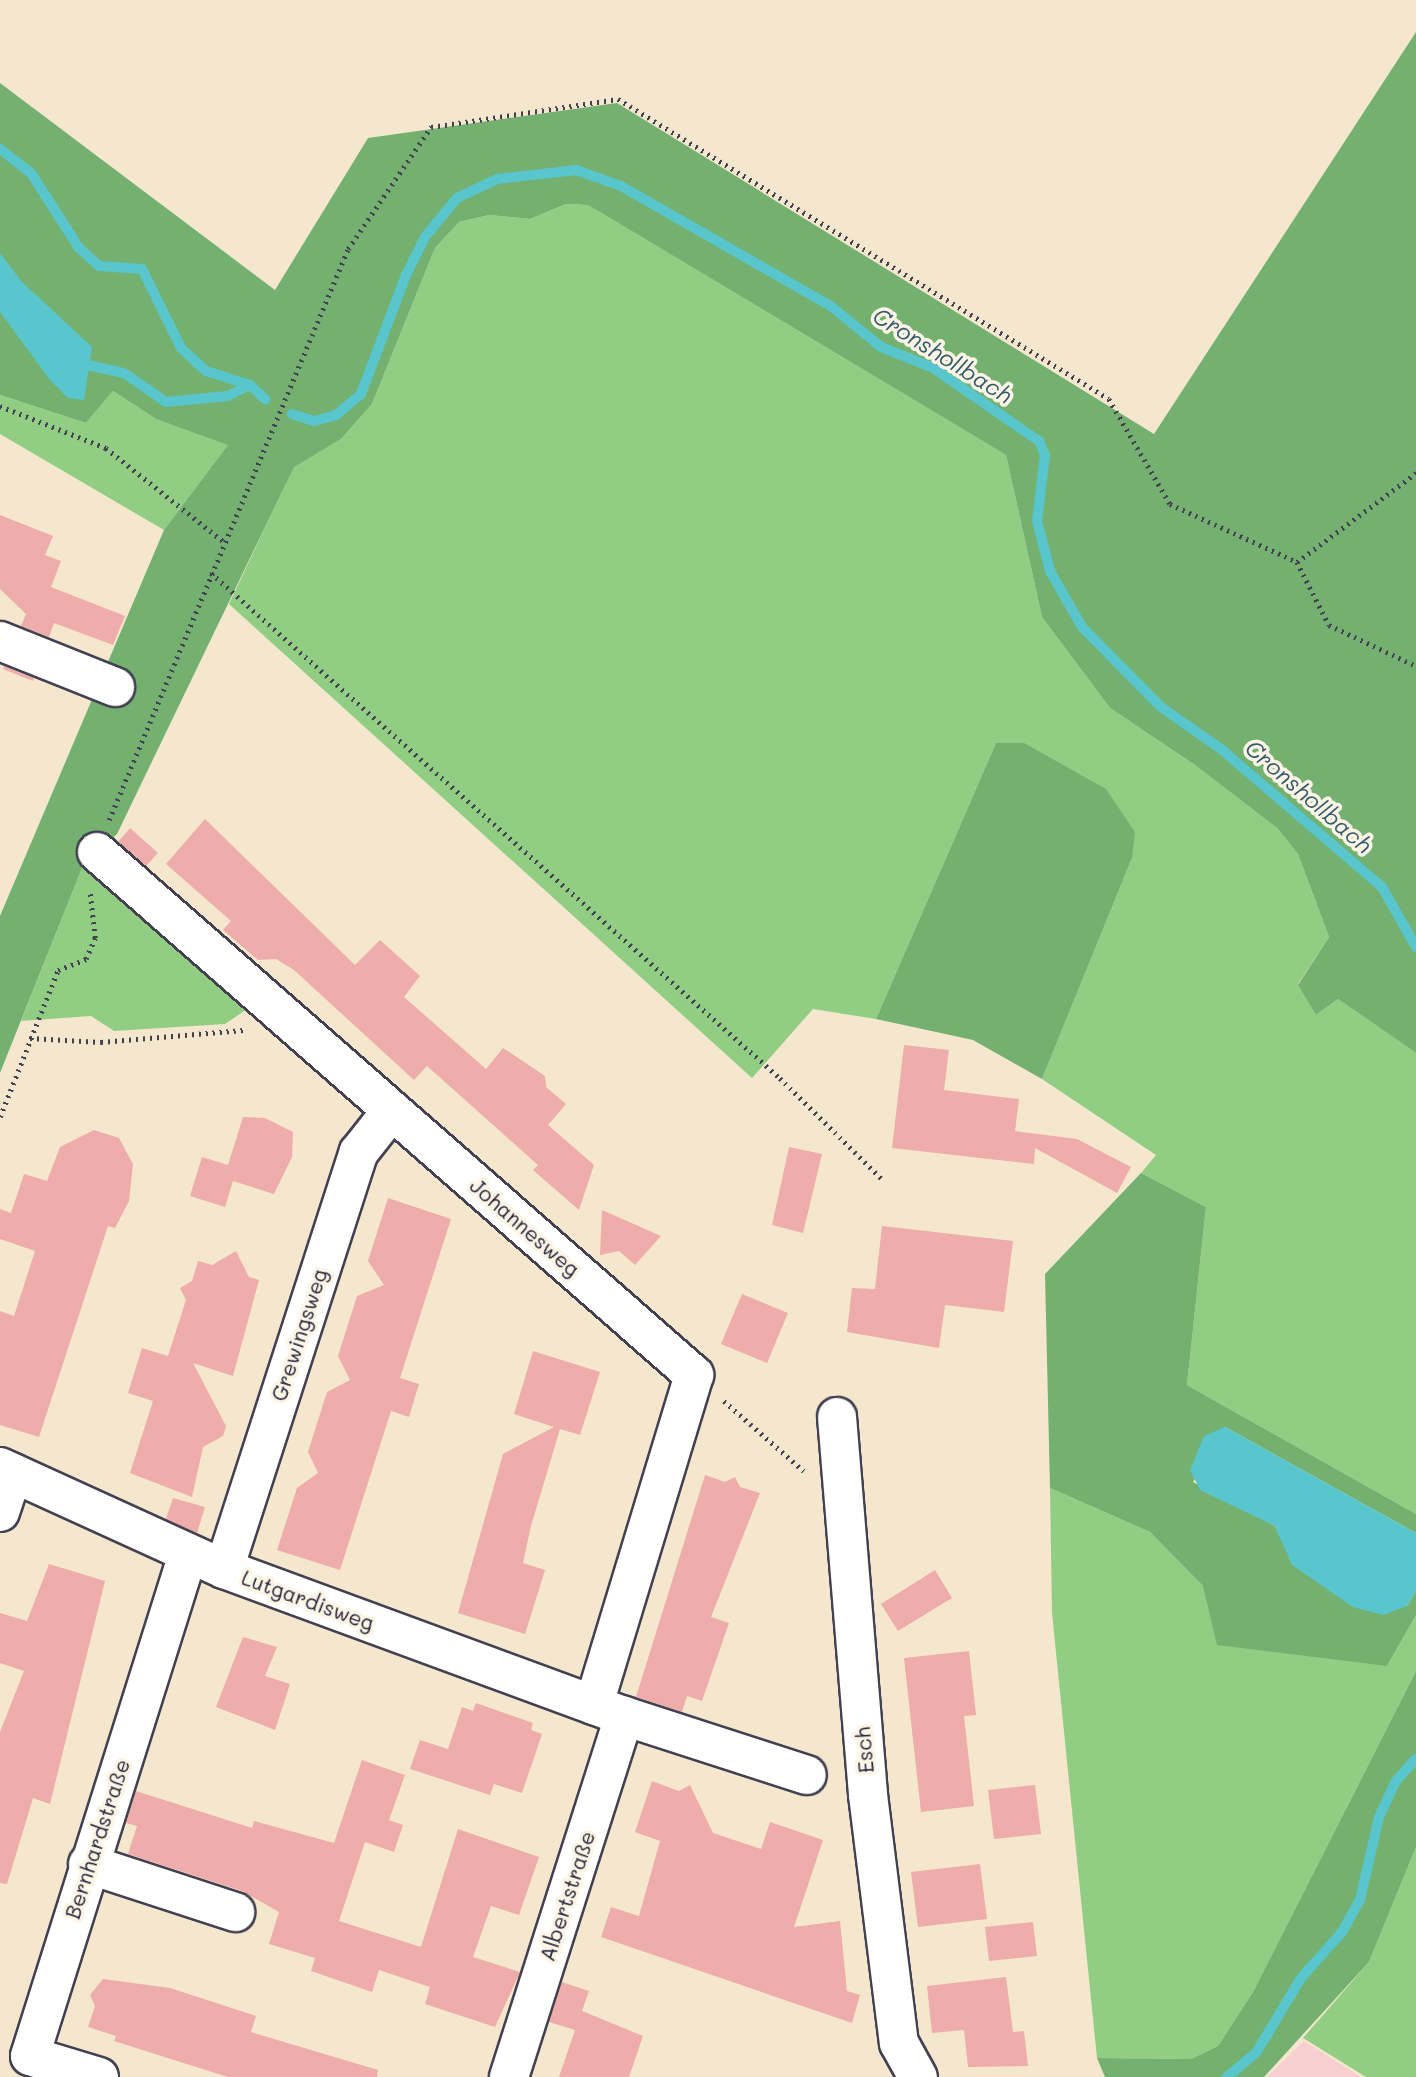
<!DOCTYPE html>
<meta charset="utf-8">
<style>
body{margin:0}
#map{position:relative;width:1416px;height:2077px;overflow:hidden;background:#f4e7cd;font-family:Mali,sans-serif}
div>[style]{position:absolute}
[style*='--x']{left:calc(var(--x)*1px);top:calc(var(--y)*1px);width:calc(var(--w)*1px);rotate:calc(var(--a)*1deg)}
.built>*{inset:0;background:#f7cfd1}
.green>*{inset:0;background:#91ce83}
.forest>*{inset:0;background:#74b171}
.water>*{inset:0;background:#58c6cc}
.stream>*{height:10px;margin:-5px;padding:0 5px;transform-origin:5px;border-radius:5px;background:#58c6cc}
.building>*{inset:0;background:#eeacaa}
.path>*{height:4.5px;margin-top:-2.25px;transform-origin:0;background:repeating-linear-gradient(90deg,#424051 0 2px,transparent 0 7px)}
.roads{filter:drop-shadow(2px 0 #424051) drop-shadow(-2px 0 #424051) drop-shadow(0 2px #424051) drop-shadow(0 -2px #424051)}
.minor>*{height:38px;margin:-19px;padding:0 19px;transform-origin:19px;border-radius:19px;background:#fff}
span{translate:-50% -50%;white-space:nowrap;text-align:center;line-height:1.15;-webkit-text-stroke:7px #fcf5e5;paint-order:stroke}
.street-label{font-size:21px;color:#22223b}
.water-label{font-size:23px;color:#355b6e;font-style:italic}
</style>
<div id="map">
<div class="built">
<div style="clip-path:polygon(1304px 2041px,1361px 2077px,1267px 2077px)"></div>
</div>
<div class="green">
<div style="clip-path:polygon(566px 204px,588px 205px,1006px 455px,1042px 617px,1110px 708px,1195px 765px,1277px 828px,1298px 854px,1329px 937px,1298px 984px,1316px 1015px,1338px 999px,1416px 1053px,1416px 1514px,1187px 1385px,1206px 1207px,1141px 1173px,1156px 1155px,1042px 1079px,1132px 858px,996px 743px,876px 1019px,813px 1009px,752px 1078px,229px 604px,294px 466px,341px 439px,372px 404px,435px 248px,459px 222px,489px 215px,530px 219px)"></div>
<div style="clip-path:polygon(113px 391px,156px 419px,229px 444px,164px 530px,0 434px,0 395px,86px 423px)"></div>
<div style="clip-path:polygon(84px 863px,250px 1007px,225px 1024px,114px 1031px,91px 1016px,21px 1021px)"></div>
<div style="clip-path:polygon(1050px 1488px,1150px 1532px,1203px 1586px,1387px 1666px,1416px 1615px,1416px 1671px,1253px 1992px,1218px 2046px,1191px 2059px,1097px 2058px,1052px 1613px)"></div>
<div style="clip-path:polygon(1416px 1847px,1416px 2077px,1366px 2077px,1303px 2038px,1369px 1962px)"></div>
</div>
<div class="forest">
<div style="clip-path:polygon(1416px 32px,1416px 1053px,1338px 999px,1316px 1015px,1298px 985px,1329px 937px,1298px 854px,1277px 828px,1195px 765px,1110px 708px,1042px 617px,1006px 455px,588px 205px,566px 204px,530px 219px,489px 215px,459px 222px,435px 248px,372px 404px,341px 439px,294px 467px,117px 834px,84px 863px,0 1073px,0 916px,164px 530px,228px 445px,156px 419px,113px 391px,86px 423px,0 395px,0 83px,275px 290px,368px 138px,617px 103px,1154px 434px)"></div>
<div style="clip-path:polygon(996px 743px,1024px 743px,1106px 789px,1135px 832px,1132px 858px,1042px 1079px,973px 1040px,876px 1019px)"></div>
<div style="clip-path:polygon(1141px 1173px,1206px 1207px,1187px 1385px,1416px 1514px,1416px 1533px,1225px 1427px,1193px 1482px,1275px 1526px,1293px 1565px,1407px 1606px,1416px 1591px,1416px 1615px,1387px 1666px,1217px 1645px,1203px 1586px,1150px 1532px,1050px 1488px,1045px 1274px)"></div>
<div style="clip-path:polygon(1416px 1671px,1416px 1847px,1369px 1962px,1264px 2077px,1105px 2077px,1097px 2058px,1191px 2059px,1218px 2046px,1253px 1992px)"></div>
</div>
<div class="water">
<div style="clip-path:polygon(0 253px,22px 282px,92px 347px,84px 400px,68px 398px,50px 380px,0 312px)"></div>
<div style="clip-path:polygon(1225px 1427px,1416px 1533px,1416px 1591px,1407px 1606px,1383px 1615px,1353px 1607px,1292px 1565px,1275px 1526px,1200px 1490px,1190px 1470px,1204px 1436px)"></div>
</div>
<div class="stream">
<div style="--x:0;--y:149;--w:39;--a:38"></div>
<div style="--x:31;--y:173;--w:89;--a:57.4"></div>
<div style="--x:79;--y:248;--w:27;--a:42"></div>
<div style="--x:99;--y:266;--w:43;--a:4"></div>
<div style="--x:142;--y:269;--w:88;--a:63.7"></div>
<div style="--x:181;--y:348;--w:34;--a:43"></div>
<div style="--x:206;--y:371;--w:46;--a:17.7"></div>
<div style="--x:250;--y:385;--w:21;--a:43"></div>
<div style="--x:83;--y:364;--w:42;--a:12.4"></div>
<div style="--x:124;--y:373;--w:51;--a:34.6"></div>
<div style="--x:166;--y:402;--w:62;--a:-5.5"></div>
<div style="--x:228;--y:396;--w:25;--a:-27"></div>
<div style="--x:292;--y:414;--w:23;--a:18"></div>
<div style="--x:314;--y:421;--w:23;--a:-15"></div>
<div style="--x:336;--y:415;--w:33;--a:-40"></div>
<div style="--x:361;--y:394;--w:127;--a:-69.3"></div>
<div style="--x:406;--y:275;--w:42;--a:-63.4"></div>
<div style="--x:425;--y:237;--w:50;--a:-50.6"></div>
<div style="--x:457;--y:198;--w:44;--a:-25.4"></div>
<div style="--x:497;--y:179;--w:80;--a:-6.5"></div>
<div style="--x:576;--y:170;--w:48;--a:19.6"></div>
<div style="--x:621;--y:186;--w:243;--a:29.8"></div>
<div style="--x:832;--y:307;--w:63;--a:39.2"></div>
<div style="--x:881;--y:347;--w:56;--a:22"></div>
<div style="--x:933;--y:368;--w:129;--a:34.6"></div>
<div style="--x:1039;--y:441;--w:15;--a:67"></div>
<div style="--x:1045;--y:455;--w:66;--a:96.9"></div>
<div style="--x:1037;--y:521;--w:52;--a:75.4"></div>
<div style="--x:1050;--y:571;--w:64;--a:60.3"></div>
<div style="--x:1082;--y:627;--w:112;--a:45.4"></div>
<div style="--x:1161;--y:707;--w:73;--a:35"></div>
<div style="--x:1221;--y:749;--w:212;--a:40.6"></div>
<div style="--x:1382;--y:887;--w:69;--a:60.5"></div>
<div style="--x:1227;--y:2077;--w:38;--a:-40"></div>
<div style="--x:1256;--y:2053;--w:87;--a:-59"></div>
<div style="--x:1301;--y:1978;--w:62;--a:-48.3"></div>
<div style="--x:1342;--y:1932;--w:37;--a:-61"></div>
<div style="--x:1360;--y:1900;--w:85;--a:-77.1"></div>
<div style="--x:1379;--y:1817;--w:38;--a:-65"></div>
<div style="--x:1395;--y:1782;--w:31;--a:-48"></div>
</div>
<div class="building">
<div style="clip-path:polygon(0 515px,53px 536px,45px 555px,61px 561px,51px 587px,125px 616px,113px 645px,54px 623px,49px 637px,21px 626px,26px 614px,0 589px)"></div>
<div style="clip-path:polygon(4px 666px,34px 678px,33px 681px,3px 669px)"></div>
<div style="clip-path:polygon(205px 819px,355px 965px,380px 940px,420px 976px,404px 997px,486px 1069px,503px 1048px,545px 1076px,546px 1087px,566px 1104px,548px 1125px,594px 1165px,579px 1210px,533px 1170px,538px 1165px,427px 1066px,414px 1080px,294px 970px,276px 959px,258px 960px,223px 930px,231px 921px,166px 864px)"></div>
<div style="clip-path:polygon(130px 828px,158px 853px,146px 866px,118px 842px)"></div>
<div style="clip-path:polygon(904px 1045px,949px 1050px,944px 1090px,1019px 1099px,1015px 1131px,1077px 1139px,1131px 1167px,1117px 1193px,1035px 1148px,1034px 1164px,892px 1148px)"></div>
<div style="clip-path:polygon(243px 1117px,265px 1118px,293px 1132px,292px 1157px,274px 1194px,233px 1181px,225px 1207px,190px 1196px,202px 1157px,228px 1165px)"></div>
<div style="clip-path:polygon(94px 1130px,119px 1138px,133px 1164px,129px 1201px,115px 1228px,108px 1226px,39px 1437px,0 1425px,0 1311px,14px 1316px,35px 1251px,0 1239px,0 1209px,11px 1213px,24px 1174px,47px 1181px,60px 1147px)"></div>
<div style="clip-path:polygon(789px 1147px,822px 1154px,803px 1233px,772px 1225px)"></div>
<div style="clip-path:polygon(388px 1198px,451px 1219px,400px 1378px,419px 1384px,409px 1417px,391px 1411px,340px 1570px,277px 1550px,297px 1488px,318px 1473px,308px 1452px,327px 1392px,350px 1380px,338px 1356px,357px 1296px,384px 1285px,368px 1261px)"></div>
<div style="clip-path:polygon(602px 1210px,661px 1236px,635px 1265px,619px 1251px,600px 1255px)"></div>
<div style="clip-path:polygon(882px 1226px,1013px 1241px,1004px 1312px,945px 1305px,939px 1348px,847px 1332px,852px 1288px,875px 1289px)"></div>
<div style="clip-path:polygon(236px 1251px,249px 1277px,259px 1280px,233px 1376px,193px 1363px,226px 1426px,223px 1436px,203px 1447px,192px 1497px,130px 1473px,153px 1401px,128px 1393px,142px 1348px,168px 1356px,186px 1300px,180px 1288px,192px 1281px,198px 1261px,212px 1265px)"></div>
<div style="clip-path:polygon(742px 1294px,788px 1313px,767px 1363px,721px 1344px)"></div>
<div style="clip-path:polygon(533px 1351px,600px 1372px,580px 1435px,560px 1429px,531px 1526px,523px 1563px,545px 1570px,525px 1634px,458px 1613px,503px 1454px,554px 1427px,514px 1414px)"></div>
<div style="clip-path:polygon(705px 1475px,725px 1482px,735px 1477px,740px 1487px,760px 1493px,711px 1617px,729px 1623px,702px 1701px,687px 1696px,682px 1712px,636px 1697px)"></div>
<div style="clip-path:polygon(173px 1498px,205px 1507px,197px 1533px,166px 1519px)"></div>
<div style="clip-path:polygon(49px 1564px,105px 1581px,50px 1804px,33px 1798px,7px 1884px,0 1883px,0 1732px,24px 1671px,0 1663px,0 1613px,27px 1621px)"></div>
<div style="clip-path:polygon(935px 1570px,952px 1598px,898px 1631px,881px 1604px)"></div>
<div style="clip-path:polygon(243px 1637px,277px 1647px,265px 1676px,290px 1684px,275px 1730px,216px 1707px)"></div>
<div style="clip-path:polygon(969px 1651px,976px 1715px,964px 1716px,974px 1806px,921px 1812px,904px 1658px)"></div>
<div style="clip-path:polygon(476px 1703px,533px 1723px,531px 1730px,542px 1734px,522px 1793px,494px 1784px,490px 1795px,410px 1769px,420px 1740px,448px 1749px,462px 1707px,473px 1711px)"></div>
<div style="clip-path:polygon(362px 1760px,405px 1775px,389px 1820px,403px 1825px,394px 1852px,365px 1842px,339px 1921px,421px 1947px,458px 1829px,539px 1857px,519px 1915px,491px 1906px,473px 1957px,520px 1972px,495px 2027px,425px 2004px,430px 1987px,379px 1970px,372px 1992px,311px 1971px,315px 1958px,269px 1944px,279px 1912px,242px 1891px,128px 1854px,137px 1826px,126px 1823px,136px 1791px,252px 1828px,254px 1821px,334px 1843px)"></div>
<div style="clip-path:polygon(652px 1781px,679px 1791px,690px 1785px,713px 1833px,761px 1849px,770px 1822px,823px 1840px,794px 1927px,840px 1921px,847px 1991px,860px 1995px,852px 2023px,601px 1937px,611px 1907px,639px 1916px,660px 1841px,635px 1832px)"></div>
<div style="clip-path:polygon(1035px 1785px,1041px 1834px,994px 1839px,988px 1790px)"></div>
<div style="clip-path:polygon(980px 1864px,987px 1919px,918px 1927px,911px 1872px)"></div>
<div style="clip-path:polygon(1033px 1922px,1037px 1956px,989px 1961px,985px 1927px)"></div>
<div style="clip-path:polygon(1006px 1977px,1013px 2032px,1024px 2031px,1028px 2066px,968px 2067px,964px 2030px,932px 2033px,927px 1986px)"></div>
<div style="clip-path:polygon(103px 1979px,170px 1988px,256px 2016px,251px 2032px,378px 2070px,377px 2077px,228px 2077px,114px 2041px,116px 2036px,88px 2027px,95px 2006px,90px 1995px)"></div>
<div style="clip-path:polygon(562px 1982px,589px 1991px,582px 2011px,643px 2036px,629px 2077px,559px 2077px,575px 2030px,549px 2022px)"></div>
</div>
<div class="path">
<div style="--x:0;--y:406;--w:114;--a:21.6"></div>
<div style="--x:106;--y:448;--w:151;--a:38.5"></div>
<div style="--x:1297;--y:562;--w:149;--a:-36.8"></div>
<div style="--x:211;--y:573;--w:761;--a:41.59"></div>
<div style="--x:780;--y:1078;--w:144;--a:44.7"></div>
<div style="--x:109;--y:820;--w:619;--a:-67.29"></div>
<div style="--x:348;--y:249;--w:148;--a:-55.8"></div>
<div style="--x:431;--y:127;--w:189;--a:-8.5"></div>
<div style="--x:618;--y:99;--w:575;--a:31.42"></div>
<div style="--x:1109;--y:399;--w:121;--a:59.8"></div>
<div style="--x:1170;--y:504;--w:140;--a:24.5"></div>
<div style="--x:1297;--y:562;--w:71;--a:63.1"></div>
<div style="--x:1329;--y:625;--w:96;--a:25.2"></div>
<div style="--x:30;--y:1038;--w:71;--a:3.2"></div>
<div style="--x:101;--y:1042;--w:143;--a:-4.8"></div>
<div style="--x:0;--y:1117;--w:158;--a:-68.5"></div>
<div style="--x:58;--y:970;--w:30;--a:-21"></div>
<div style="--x:86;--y:959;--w:23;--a:-67"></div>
<div style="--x:95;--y:938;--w:45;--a:-96.3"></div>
<div style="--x:724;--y:1401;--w:106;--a:41.2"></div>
</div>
<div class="roads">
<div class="minor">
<div style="--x:0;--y:641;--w:124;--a:21.8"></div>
<div style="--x:97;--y:852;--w:794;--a:41.22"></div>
<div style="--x:694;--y:1375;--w:345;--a:106.9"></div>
<div style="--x:837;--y:1417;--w:379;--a:85.3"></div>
<div style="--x:868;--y:1795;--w:250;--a:82.9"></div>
<div style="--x:899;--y:2043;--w:39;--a:61"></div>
<div style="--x:0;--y:1467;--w:246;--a:24.5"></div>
<div style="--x:224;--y:1569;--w:426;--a:20.2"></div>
<div style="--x:624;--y:1716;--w:192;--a:17.9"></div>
<div style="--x:0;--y:1512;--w:41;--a:-71.6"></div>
<div style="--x:224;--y:1569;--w:438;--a:-72.1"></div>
<div style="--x:359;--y:1152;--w:53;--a:-51.8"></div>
<div style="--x:88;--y:1864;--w:155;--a:18.1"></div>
<div style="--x:99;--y:2077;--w:72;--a:-163.1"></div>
<div style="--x:30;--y:2056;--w:526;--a:-72.53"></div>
<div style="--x:509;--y:2077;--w:379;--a:-72.3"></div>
</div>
</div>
<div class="street-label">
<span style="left:525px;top:1227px;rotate:41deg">Johannesweg</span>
<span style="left:299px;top:1335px;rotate:-72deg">Grewingsweg</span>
<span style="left:308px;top:1600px;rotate:20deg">Lutgardisweg</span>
<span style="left:864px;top:1750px;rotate:-95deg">Esch</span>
<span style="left:97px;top:1839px;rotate:-72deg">Bernhardstraße</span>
<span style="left:567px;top:1896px;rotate:-72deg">Albertstraße</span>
</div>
<div class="water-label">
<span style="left:943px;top:355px;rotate:32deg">Cronshollbach</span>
<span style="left:1309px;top:796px;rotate:41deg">Cronshollbach</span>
</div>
</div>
